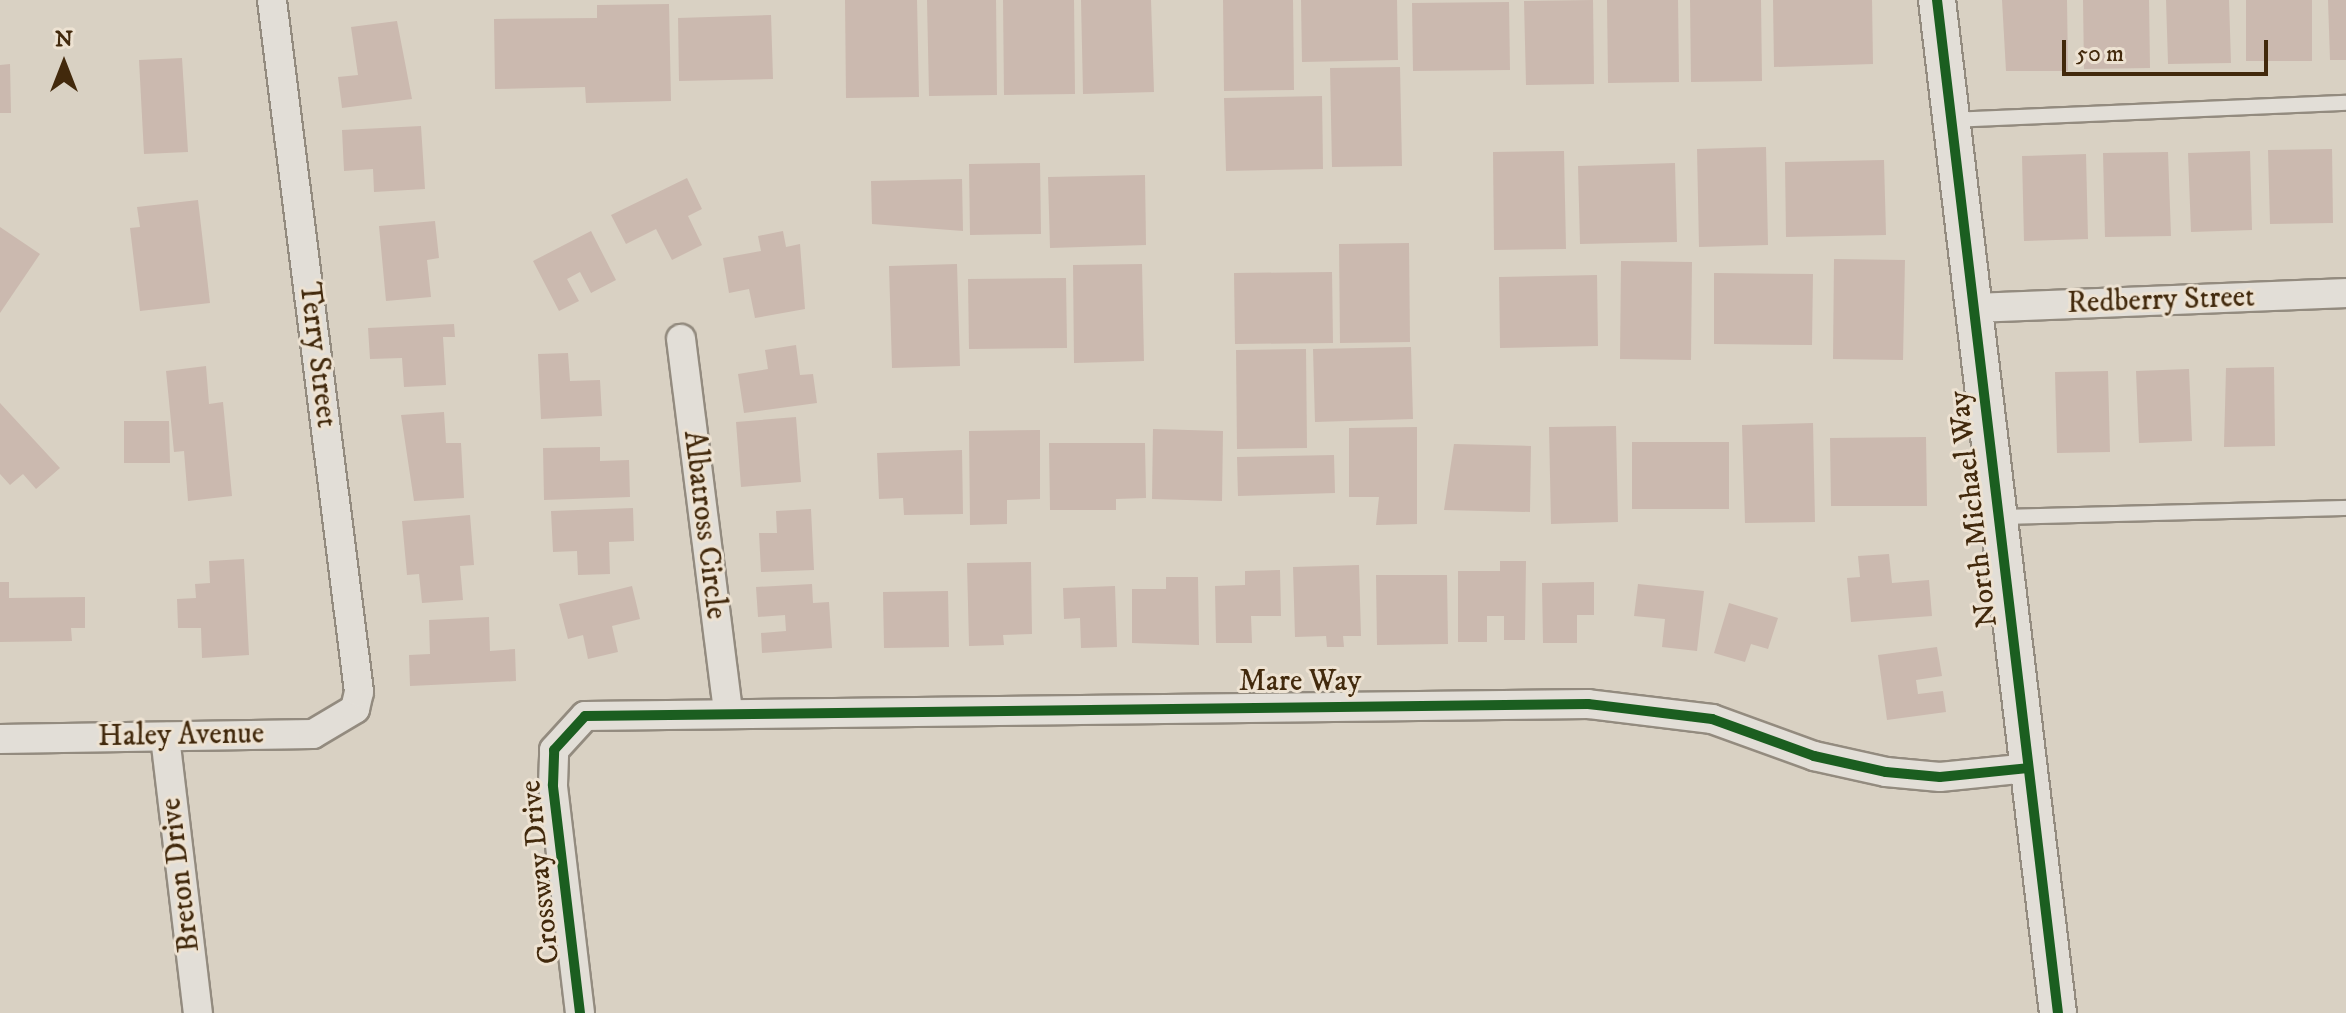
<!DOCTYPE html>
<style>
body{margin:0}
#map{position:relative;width:2346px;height:1013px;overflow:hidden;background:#d9d1c3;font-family:"IM FELL DW Pica",serif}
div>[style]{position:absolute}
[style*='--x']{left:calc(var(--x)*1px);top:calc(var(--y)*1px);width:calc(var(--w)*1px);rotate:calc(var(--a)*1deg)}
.building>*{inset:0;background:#cbb9af}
.roads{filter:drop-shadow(2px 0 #938b7f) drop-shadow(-2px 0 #938b7f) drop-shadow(0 2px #938b7f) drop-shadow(0 -2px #938b7f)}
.service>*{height:14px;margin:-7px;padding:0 7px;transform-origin:7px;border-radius:7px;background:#e2ded7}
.minor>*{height:28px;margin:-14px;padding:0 14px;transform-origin:14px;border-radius:14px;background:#e2ded7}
.tertiary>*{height:36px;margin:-18px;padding:0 18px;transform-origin:18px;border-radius:18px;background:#e2ded7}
.cycleway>*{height:10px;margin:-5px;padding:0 5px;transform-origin:5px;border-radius:5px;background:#1b5e20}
span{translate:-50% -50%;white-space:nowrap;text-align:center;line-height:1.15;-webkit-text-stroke:6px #ede2d2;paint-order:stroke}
.street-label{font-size:30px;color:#42290c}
.north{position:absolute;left:24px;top:24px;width:80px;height:80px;-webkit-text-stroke:6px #ede2d2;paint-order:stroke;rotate:0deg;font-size:22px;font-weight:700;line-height:32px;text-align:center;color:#42290c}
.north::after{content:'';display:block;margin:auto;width:28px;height:36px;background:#42290c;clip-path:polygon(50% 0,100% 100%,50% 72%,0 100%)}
.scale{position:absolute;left:2062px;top:40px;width:206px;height:36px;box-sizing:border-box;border:4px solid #42290c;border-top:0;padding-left:10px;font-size:24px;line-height:28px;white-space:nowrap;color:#42290c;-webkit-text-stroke:6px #ede2d2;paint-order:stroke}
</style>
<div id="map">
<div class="building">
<div style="clip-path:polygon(845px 0,917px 0,919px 97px,846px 98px)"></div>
<div style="clip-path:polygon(927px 0,996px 0,997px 95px,929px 96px)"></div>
<div style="clip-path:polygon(1003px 0,1074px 0,1075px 94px,1004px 95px)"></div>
<div style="clip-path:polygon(1081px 0,1151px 0,1154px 92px,1083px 94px)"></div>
<div style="clip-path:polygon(1223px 0,1293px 0,1294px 90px,1224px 91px)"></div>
<div style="clip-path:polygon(1301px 0,1397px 0,1398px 60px,1302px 62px)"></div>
<div style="clip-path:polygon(1593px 0,1594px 84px,1526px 85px,1524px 1px)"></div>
<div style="clip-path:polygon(1607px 0,1678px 0,1679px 82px,1608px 83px)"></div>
<div style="clip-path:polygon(1690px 0,1761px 0,1762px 81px,1691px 82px)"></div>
<div style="clip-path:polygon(1773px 0,1872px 0,1873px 64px,1774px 67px)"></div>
<div style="clip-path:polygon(2002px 0,2067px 0,2068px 71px,2006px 71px)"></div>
<div style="clip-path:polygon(2083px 0,2149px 0,2150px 68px,2084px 69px)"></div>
<div style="clip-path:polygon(2166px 0,2229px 0,2231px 63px,2168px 64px)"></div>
<div style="clip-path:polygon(2246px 0,2312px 0,2312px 61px,2246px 61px)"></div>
<div style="clip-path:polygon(2328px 0,2346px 0,2346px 60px,2330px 60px)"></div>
<div style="clip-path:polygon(1509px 2px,1510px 70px,1413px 71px,1412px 3px)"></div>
<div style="clip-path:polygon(669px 4px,671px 101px,586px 103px,585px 87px,495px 89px,494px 19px,597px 18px,597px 5px)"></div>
<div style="clip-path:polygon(771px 15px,773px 79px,679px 81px,678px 18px)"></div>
<div style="clip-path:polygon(397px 21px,412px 99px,342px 108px,338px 77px,358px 75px,351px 27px)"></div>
<div style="clip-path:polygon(182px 58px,188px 152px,144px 154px,139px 60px)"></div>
<div style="clip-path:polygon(10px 64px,11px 113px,0 113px,0 65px)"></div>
<div style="clip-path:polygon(1400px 67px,1402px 166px,1332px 167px,1330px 68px)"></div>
<div style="clip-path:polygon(1322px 96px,1323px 169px,1226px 171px,1224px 98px)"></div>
<div style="clip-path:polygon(421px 126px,425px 189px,374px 192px,373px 169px,344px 171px,342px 130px)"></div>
<div style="clip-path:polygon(1766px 147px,1768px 245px,1699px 247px,1697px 149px)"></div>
<div style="clip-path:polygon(2332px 149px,2333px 223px,2270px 224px,2268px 150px)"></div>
<div style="clip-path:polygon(1564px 151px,1566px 249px,1494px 250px,1493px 152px)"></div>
<div style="clip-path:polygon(2250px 151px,2252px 230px,2191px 232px,2188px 153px)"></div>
<div style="clip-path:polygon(2168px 152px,2171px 236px,2105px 237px,2103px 153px)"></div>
<div style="clip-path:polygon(2086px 154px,2088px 239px,2024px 241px,2022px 156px)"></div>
<div style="clip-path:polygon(1884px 160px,1886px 235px,1786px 237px,1785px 162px)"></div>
<div style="clip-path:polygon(1040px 163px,1041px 234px,970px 235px,969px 164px)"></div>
<div style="clip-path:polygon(1675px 163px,1677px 242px,1580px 244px,1578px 166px)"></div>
<div style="clip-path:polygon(1145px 175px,1146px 245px,1050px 248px,1048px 177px)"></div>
<div style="clip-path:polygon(687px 178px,702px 209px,688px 216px,702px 245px,672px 260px,656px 229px,626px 244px,611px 215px)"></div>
<div style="clip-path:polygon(962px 179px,963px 231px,872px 224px,871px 181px)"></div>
<div style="clip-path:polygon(198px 200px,210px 303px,140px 311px,130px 228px,140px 227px,137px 207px)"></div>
<div style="clip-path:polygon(435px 221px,439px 258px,427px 260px,431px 297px,386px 301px,379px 226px)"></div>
<div style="clip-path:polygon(0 227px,40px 254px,0 313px)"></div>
<div style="clip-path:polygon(591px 231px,616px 280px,591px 293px,580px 272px,567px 279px,579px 301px,559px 311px,533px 261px)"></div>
<div style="clip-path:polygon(783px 231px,786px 247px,800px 244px,805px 309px,755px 318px,749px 289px,729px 293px,723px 258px,761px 251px,758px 236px)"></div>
<div style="clip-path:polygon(1409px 243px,1410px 342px,1340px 343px,1339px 244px)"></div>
<div style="clip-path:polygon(1834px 259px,1905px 260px,1903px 360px,1833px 359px)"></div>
<div style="clip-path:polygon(1621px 261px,1692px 262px,1691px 360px,1620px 359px)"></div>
<div style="clip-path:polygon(957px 264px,960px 366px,892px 368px,889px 266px)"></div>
<div style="clip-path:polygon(1142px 264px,1144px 361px,1074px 363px,1073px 265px)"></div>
<div style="clip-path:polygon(1332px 272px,1333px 343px,1235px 344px,1234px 273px)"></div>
<div style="clip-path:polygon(1714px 273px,1813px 274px,1812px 345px,1714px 344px)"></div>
<div style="clip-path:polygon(1597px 275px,1598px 346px,1500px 348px,1499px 277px)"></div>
<div style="clip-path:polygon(1066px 278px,1067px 348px,969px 349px,968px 279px)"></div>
<div style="clip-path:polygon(454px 324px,455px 337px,443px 337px,446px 385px,404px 387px,402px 358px,370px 359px,368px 328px)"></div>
<div style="clip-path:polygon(796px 345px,800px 375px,813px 374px,817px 403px,744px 413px,738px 374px,768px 369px,765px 350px)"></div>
<div style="clip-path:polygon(1411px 347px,1413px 419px,1315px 422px,1313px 349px)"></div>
<div style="clip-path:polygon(1306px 349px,1307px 448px,1237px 449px,1236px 350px)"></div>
<div style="clip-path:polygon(568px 353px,570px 381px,600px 380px,602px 416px,541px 419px,538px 354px)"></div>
<div style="clip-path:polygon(206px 366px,209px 404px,223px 402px,232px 496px,188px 501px,184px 451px,174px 452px,166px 371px)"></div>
<div style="clip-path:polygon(2274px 367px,2275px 446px,2224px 447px,2226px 368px)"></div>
<div style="clip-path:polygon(2189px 369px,2192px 441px,2139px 443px,2136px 371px)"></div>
<div style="clip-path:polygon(2108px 371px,2110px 452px,2057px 453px,2055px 372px)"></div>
<div style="clip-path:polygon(0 403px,60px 468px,36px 489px,23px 474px,10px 485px,0 474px)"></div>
<div style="clip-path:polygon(444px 412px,446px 443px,461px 443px,464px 498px,414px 501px,401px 415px)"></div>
<div style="clip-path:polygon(796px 417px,801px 482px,741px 487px,736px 422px)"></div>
<div style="clip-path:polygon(124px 421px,169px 421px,170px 463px,124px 463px)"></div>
<div style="clip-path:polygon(1813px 423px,1815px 522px,1745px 523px,1742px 425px)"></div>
<div style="clip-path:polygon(1616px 426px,1618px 522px,1551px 524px,1549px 427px)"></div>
<div style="clip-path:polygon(1417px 427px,1417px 524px,1376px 525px,1379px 497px,1349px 497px,1349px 428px)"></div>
<div style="clip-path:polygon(1153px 429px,1223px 431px,1222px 501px,1152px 499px)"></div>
<div style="clip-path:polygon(1040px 430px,1040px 499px,1007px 500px,1007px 524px,970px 525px,969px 431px)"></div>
<div style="clip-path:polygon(1926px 437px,1927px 506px,1831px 506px,1830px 438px)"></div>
<div style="clip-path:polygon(1632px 442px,1729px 442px,1729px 509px,1632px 509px)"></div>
<div style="clip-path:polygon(1049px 443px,1145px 443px,1146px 498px,1116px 499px,1116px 510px,1050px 510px)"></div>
<div style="clip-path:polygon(1454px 444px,1531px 446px,1530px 512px,1444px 510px)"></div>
<div style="clip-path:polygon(600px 447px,600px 461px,629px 460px,630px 497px,544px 500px,543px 448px)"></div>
<div style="clip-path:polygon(962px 450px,963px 514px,904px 515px,903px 498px,879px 499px,877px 453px)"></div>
<div style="clip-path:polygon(1334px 455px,1335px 493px,1238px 496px,1237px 457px)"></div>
<div style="clip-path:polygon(633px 508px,634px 541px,609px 542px,610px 574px,578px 575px,577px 551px,553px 552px,551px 511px)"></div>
<div style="clip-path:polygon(811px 509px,814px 570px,761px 572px,759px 533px,777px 533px,776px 511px)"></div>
<div style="clip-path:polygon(470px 515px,474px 565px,460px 566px,463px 600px,422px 603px,419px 574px,407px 575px,402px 521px)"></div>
<div style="clip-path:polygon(1889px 554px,1892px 583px,1929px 580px,1932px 616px,1851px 622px,1847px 578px,1860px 577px,1858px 556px)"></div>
<div style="clip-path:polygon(244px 559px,249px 655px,202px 658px,201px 628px,178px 628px,177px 599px,196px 598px,195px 584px,210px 583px,209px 561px)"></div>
<div style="clip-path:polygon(1500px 561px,1526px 561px,1525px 640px,1504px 640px,1504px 616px,1487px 616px,1487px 642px,1458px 642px,1458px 571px,1500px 571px)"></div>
<div style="clip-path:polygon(1031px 562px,1032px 634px,1003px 635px,1004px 645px,969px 646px,967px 563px)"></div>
<div style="clip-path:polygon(1359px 565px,1361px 636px,1343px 636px,1344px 647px,1327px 647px,1326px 636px,1295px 637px,1293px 567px)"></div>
<div style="clip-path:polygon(1280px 570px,1281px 616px,1251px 616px,1252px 643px,1216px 643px,1215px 586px,1245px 585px,1245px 571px)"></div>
<div style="clip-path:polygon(1376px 575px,1447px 575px,1448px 644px,1377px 645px)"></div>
<div style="clip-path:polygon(1166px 577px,1198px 577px,1199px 645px,1132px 643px,1132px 589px,1166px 589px)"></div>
<div style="clip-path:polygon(0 582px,9px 582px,9px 598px,85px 597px,85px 628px,71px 628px,72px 641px,0 642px)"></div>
<div style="clip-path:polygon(1594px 582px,1594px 615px,1577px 615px,1577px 643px,1543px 643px,1542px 583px)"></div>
<div style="clip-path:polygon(812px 584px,813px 603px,829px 602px,832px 648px,762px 653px,761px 633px,786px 631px,785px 615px,758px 617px,756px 587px)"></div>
<div style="clip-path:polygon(1638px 584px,1704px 591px,1697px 651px,1662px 647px,1665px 619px,1634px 616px)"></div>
<div style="clip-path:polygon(632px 586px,640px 619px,612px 626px,618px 652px,588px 659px,583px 635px,568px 639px,559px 604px)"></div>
<div style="clip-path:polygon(1115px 586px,1117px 647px,1081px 648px,1080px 618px,1064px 619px,1063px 588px)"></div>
<div style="clip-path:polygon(948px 591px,949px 647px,884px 648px,883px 592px)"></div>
<div style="clip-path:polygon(1729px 603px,1778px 618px,1768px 649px,1751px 644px,1745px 662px,1714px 653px)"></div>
<div style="clip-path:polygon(489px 617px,490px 651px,515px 649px,516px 681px,410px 686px,409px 655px,430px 654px,429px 620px)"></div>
<div style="clip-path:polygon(1937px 647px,1942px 676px,1916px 680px,1918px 694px,1943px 691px,1946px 712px,1887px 720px,1878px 655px)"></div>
</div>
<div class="roads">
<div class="service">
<div style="--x:1952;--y:120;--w:394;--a:-2.5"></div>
<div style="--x:2000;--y:517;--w:346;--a:-1.5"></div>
</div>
<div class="minor">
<div style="--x:1976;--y:308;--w:370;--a:-2.3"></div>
<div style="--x:681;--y:339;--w:374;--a:82.8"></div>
<div style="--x:165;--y:737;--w:278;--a:83.2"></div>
<div style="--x:0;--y:739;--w:313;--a:-0.9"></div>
<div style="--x:313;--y:734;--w:49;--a:-30.8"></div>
<div style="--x:355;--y:709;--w:17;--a:-77"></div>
<div style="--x:359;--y:692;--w:697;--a:-97.17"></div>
<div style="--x:580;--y:1013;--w:230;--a:-96.8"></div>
<div style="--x:553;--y:785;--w:35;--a:-88"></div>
<div style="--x:554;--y:750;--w:46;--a:-47.6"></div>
<div style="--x:585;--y:716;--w:1003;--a:-0.69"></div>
<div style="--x:1588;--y:704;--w:125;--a:6.9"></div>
<div style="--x:1712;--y:719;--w:109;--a:19.9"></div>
<div style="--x:1814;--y:756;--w:74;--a:12.5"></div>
<div style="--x:1886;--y:772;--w:54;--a:5.3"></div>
<div style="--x:1940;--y:777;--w:88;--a:-5.8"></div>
</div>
<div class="tertiary">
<div style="--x:1937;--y:0;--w:1020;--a:83.19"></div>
</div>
</div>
<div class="cycleway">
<div style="--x:1937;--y:0;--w:1020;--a:83.19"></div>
<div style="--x:580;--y:1013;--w:230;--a:-96.8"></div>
<div style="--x:553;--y:785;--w:35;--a:-88"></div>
<div style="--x:554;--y:750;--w:46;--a:-47.6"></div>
<div style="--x:585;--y:716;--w:1003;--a:-0.69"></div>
<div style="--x:1588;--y:704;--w:125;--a:6.9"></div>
<div style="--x:1712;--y:719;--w:109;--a:19.9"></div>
<div style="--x:1814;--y:756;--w:74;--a:12.5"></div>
<div style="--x:1886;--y:772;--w:54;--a:5.3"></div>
<div style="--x:1940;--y:777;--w:88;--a:-5.8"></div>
</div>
<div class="street-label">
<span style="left:2161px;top:301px;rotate:-2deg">Redberry Street</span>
<span style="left:317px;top:355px;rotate:83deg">Terry Street</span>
<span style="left:1974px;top:509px;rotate:-97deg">North Michael Way</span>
<span style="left:704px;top:525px;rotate:83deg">Albatross Circle</span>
<span style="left:1300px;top:682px">Mare Way</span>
<span style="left:181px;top:736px;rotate:-1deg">Haley Avenue</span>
<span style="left:541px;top:872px;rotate:-96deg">Crossway Drive</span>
<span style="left:181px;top:875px;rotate:-97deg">Breton Drive</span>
</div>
<div class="north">N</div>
<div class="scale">50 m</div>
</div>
